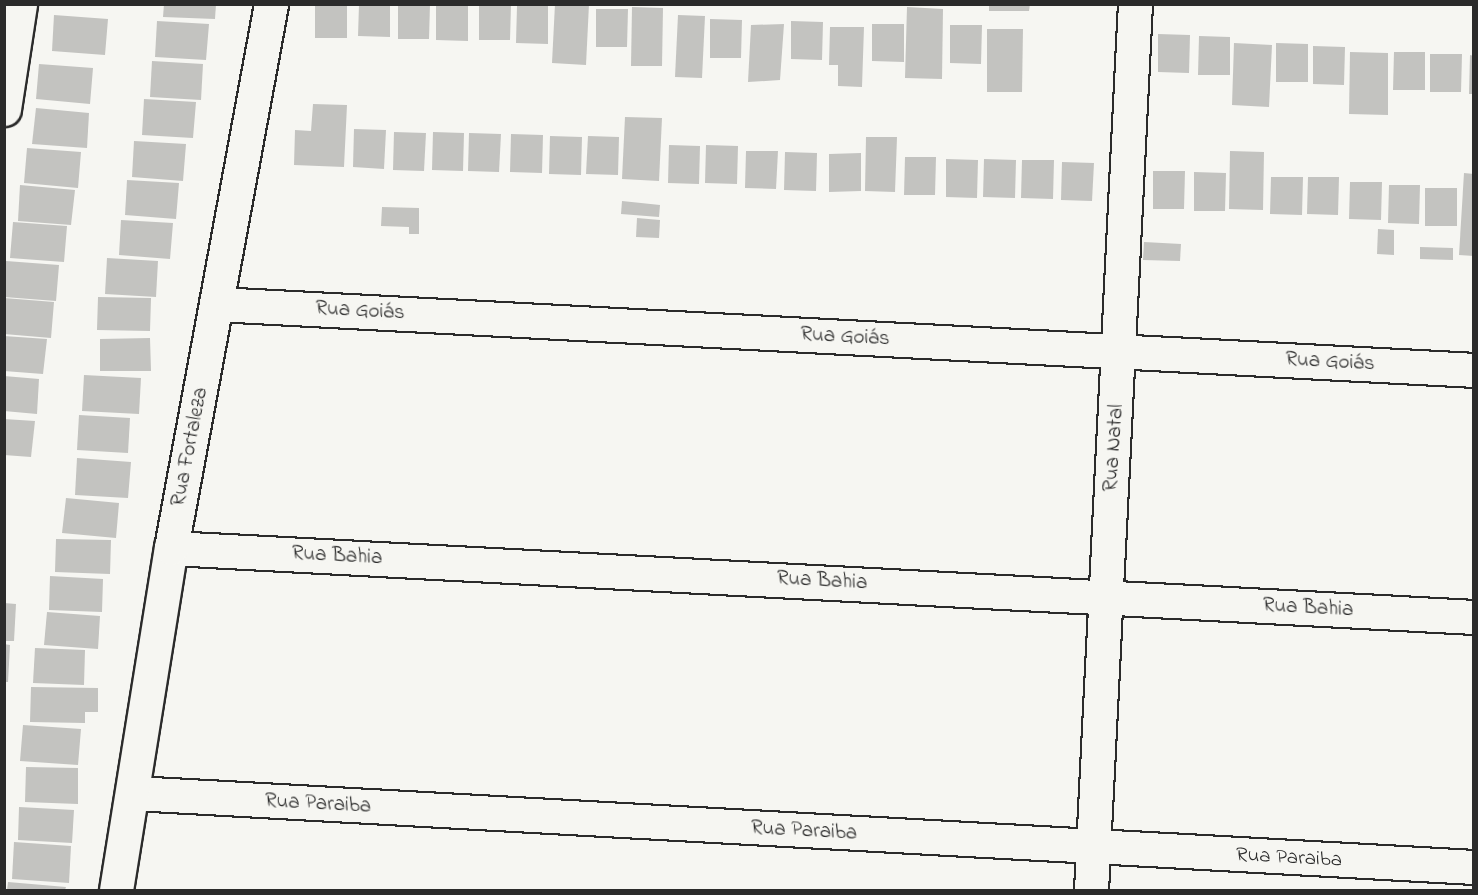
<!DOCTYPE html>
<meta charset="utf-8">
<style>
body{margin:0}
#map{position:relative;width:1478px;height:895px;overflow:hidden;background:#f6f6f2;font-family:"Indie Flower",sans-serif}
div>[style]{position:absolute}
[style*='--x']{left:calc(var(--x)*1px);top:calc(var(--y)*1px);width:calc(var(--w)*1px);rotate:calc(var(--a)*1deg)}
.building>*{inset:0;background:#c3c3c0}
.roads{filter:drop-shadow(2px 0 #2b2b2b) drop-shadow(-2px 0 #2b2b2b) drop-shadow(0 2px #2b2b2b) drop-shadow(0 -2px #2b2b2b)}
.minor>*{height:33px;margin:-16.5px;padding:0 16.5px;transform-origin:16.5px;border-radius:16.5px;background:#f6f6f2}
span{translate:-50% -50%;white-space:nowrap;text-align:center;line-height:1.15;-webkit-text-stroke:4.5px #f6f6f2;paint-order:stroke}
.street-label{font-size:21px;color:#2b2b2b}
.frame{position:absolute;inset:0;border:6px solid #2b2b2b;pointer-events:none}
</style>
<div id="map">
<div class="building">
<div style="clip-path:polygon(164px 4px,216px 4px,215px 19px,163px 17px)"></div>
<div style="clip-path:polygon(315px 4px,347px 4px,347px 38px,315px 38px)"></div>
<div style="clip-path:polygon(359px 4px,390px 4px,390px 37px,358px 36px)"></div>
<div style="clip-path:polygon(398px 4px,430px 4px,429px 39px,398px 39px)"></div>
<div style="clip-path:polygon(436px 4px,468px 4px,468px 41px,436px 40px)"></div>
<div style="clip-path:polygon(479px 4px,511px 4px,510px 40px,479px 40px)"></div>
<div style="clip-path:polygon(555px 4px,589px 4px,586px 65px,552px 63px)"></div>
<div style="clip-path:polygon(989px 4px,1030px 4px,1029px 11px,989px 11px)"></div>
<div style="clip-path:polygon(517px 6px,548px 6px,548px 44px,516px 43px)"></div>
<div style="clip-path:polygon(632px 7px,663px 8px,662px 66px,631px 66px)"></div>
<div style="clip-path:polygon(907px 7px,943px 9px,942px 79px,905px 78px)"></div>
<div style="clip-path:polygon(596px 9px,628px 9px,627px 47px,596px 47px)"></div>
<div style="clip-path:polygon(54px 15px,108px 19px,105px 55px,52px 51px)"></div>
<div style="clip-path:polygon(678px 15px,705px 16px,702px 78px,675px 77px)"></div>
<div style="clip-path:polygon(710px 19px,742px 20px,741px 58px,710px 58px)"></div>
<div style="clip-path:polygon(157px 21px,209px 24px,206px 60px,155px 57px)"></div>
<div style="clip-path:polygon(791px 21px,823px 22px,822px 60px,791px 59px)"></div>
<div style="clip-path:polygon(784px 24px,780px 80px,748px 82px,751px 25px)"></div>
<div style="clip-path:polygon(872px 24px,904px 24px,904px 62px,872px 61px)"></div>
<div style="clip-path:polygon(950px 25px,982px 25px,981px 64px,950px 63px)"></div>
<div style="clip-path:polygon(830px 27px,864px 27px,862px 87px,838px 86px,838px 65px,829px 65px)"></div>
<div style="clip-path:polygon(987px 29px,1023px 29px,1022px 92px,987px 92px)"></div>
<div style="clip-path:polygon(1158px 34px,1190px 35px,1189px 73px,1158px 72px)"></div>
<div style="clip-path:polygon(1199px 36px,1230px 37px,1230px 75px,1198px 75px)"></div>
<div style="clip-path:polygon(1234px 43px,1272px 45px,1269px 107px,1232px 105px)"></div>
<div style="clip-path:polygon(1276px 43px,1308px 44px,1308px 82px,1276px 82px)"></div>
<div style="clip-path:polygon(1313px 46px,1345px 47px,1344px 85px,1313px 84px)"></div>
<div style="clip-path:polygon(1350px 52px,1388px 53px,1388px 115px,1349px 114px)"></div>
<div style="clip-path:polygon(1394px 52px,1425px 52px,1425px 90px,1393px 90px)"></div>
<div style="clip-path:polygon(1430px 54px,1462px 54px,1461px 92px,1430px 92px)"></div>
<div style="clip-path:polygon(1470px 55px,1474px 56px,1474px 94px,1469px 94px)"></div>
<div style="clip-path:polygon(152px 61px,203px 64px,201px 100px,150px 97px)"></div>
<div style="clip-path:polygon(39px 64px,93px 68px,90px 104px,36px 99px)"></div>
<div style="clip-path:polygon(144px 99px,196px 102px,193px 138px,142px 135px)"></div>
<div style="clip-path:polygon(313px 104px,347px 105px,344px 167px,294px 165px,295px 130px,311px 131px)"></div>
<div style="clip-path:polygon(36px 108px,89px 113px,87px 148px,32px 144px)"></div>
<div style="clip-path:polygon(625px 117px,662px 118px,659px 181px,622px 179px)"></div>
<div style="clip-path:polygon(354px 129px,386px 130px,384px 169px,353px 167px)"></div>
<div style="clip-path:polygon(394px 132px,426px 133px,424px 171px,393px 170px)"></div>
<div style="clip-path:polygon(433px 132px,464px 133px,463px 171px,432px 170px)"></div>
<div style="clip-path:polygon(469px 133px,501px 134px,499px 172px,468px 171px)"></div>
<div style="clip-path:polygon(511px 134px,543px 135px,542px 173px,510px 172px)"></div>
<div style="clip-path:polygon(550px 136px,582px 137px,581px 175px,549px 174px)"></div>
<div style="clip-path:polygon(588px 136px,619px 137px,618px 175px,586px 174px)"></div>
<div style="clip-path:polygon(866px 137px,897px 137px,895px 192px,865px 191px)"></div>
<div style="clip-path:polygon(134px 141px,186px 144px,183px 181px,132px 177px)"></div>
<div style="clip-path:polygon(669px 145px,700px 146px,699px 184px,668px 183px)"></div>
<div style="clip-path:polygon(706px 145px,738px 146px,737px 184px,705px 183px)"></div>
<div style="clip-path:polygon(27px 148px,81px 152px,78px 188px,24px 183px)"></div>
<div style="clip-path:polygon(746px 151px,778px 151px,776px 189px,745px 188px)"></div>
<div style="clip-path:polygon(1230px 151px,1264px 152px,1263px 210px,1229px 209px)"></div>
<div style="clip-path:polygon(785px 152px,817px 153px,816px 191px,784px 190px)"></div>
<div style="clip-path:polygon(861px 153px,861px 191px,829px 192px,829px 154px)"></div>
<div style="clip-path:polygon(905px 157px,936px 157px,935px 195px,904px 195px)"></div>
<div style="clip-path:polygon(946px 159px,978px 160px,977px 198px,946px 197px)"></div>
<div style="clip-path:polygon(984px 159px,1016px 160px,1015px 198px,983px 197px)"></div>
<div style="clip-path:polygon(1022px 160px,1054px 160px,1053px 199px,1021px 198px)"></div>
<div style="clip-path:polygon(1062px 162px,1094px 163px,1092px 201px,1061px 200px)"></div>
<div style="clip-path:polygon(1153px 171px,1185px 171px,1184px 209px,1153px 209px)"></div>
<div style="clip-path:polygon(1194px 172px,1226px 173px,1225px 211px,1194px 211px)"></div>
<div style="clip-path:polygon(1464px 173px,1474px 174px,1474px 256px,1459px 255px)"></div>
<div style="clip-path:polygon(1271px 177px,1303px 177px,1302px 215px,1270px 214px)"></div>
<div style="clip-path:polygon(1308px 177px,1339px 177px,1338px 215px,1307px 214px)"></div>
<div style="clip-path:polygon(127px 180px,179px 183px,176px 219px,125px 215px)"></div>
<div style="clip-path:polygon(1350px 182px,1382px 182px,1381px 220px,1349px 219px)"></div>
<div style="clip-path:polygon(20px 185px,75px 190px,71px 225px,18px 221px)"></div>
<div style="clip-path:polygon(1389px 185px,1420px 185px,1419px 224px,1388px 223px)"></div>
<div style="clip-path:polygon(1425px 188px,1457px 188px,1457px 226px,1425px 226px)"></div>
<div style="clip-path:polygon(622px 201px,660px 205px,659px 217px,621px 214px)"></div>
<div style="clip-path:polygon(382px 207px,419px 208px,419px 234px,409px 234px,409px 227px,381px 226px)"></div>
<div style="clip-path:polygon(637px 218px,660px 220px,659px 238px,636px 237px)"></div>
<div style="clip-path:polygon(121px 220px,173px 223px,170px 259px,119px 255px)"></div>
<div style="clip-path:polygon(13px 222px,67px 226px,64px 262px,10px 258px)"></div>
<div style="clip-path:polygon(1378px 229px,1394px 230px,1394px 255px,1377px 254px)"></div>
<div style="clip-path:polygon(1144px 242px,1181px 244px,1180px 261px,1143px 260px)"></div>
<div style="clip-path:polygon(1420px 247px,1453px 248px,1453px 260px,1420px 259px)"></div>
<div style="clip-path:polygon(107px 258px,158px 261px,156px 297px,105px 294px)"></div>
<div style="clip-path:polygon(6px 261px,59px 265px,56px 301px,4px 297px)"></div>
<div style="clip-path:polygon(98px 297px,151px 298px,150px 331px,97px 330px)"></div>
<div style="clip-path:polygon(4px 298px,54px 302px,51px 338px,4px 334px)"></div>
<div style="clip-path:polygon(4px 336px,47px 339px,43px 374px,4px 371px)"></div>
<div style="clip-path:polygon(150px 338px,151px 371px,100px 371px,100px 339px)"></div>
<div style="clip-path:polygon(84px 375px,141px 378px,139px 414px,82px 411px)"></div>
<div style="clip-path:polygon(4px 376px,39px 379px,37px 414px,4px 411px)"></div>
<div style="clip-path:polygon(79px 415px,130px 418px,128px 453px,77px 450px)"></div>
<div style="clip-path:polygon(4px 419px,35px 421px,31px 457px,4px 455px)"></div>
<div style="clip-path:polygon(77px 458px,131px 462px,128px 498px,75px 495px)"></div>
<div style="clip-path:polygon(66px 498px,119px 503px,116px 538px,62px 533px)"></div>
<div style="clip-path:polygon(56px 539px,111px 540px,110px 574px,55px 572px)"></div>
<div style="clip-path:polygon(50px 576px,103px 579px,102px 612px,49px 610px)"></div>
<div style="clip-path:polygon(4px 603px,16px 604px,14px 641px,4px 641px)"></div>
<div style="clip-path:polygon(47px 612px,100px 616px,98px 649px,44px 645px)"></div>
<div style="clip-path:polygon(4px 644px,10px 645px,8px 682px,4px 682px)"></div>
<div style="clip-path:polygon(35px 648px,85px 650px,84px 685px,33px 683px)"></div>
<div style="clip-path:polygon(31px 687px,98px 688px,98px 712px,85px 712px,85px 723px,30px 722px)"></div>
<div style="clip-path:polygon(23px 725px,81px 729px,78px 765px,20px 761px)"></div>
<div style="clip-path:polygon(26px 767px,78px 768px,78px 804px,25px 802px)"></div>
<div style="clip-path:polygon(19px 807px,74px 810px,72px 843px,18px 840px)"></div>
<div style="clip-path:polygon(14px 842px,71px 846px,69px 883px,12px 879px)"></div>
<div style="clip-path:polygon(8px 882px,66px 887px,65px 890px,7px 890px)"></div>
</div>
<div class="roads">
<div class="minor">
<div style="--x:4;--y:109;--w:106;--a:-81.3"></div>
<div style="--x:216;--y:304;--w:1260;--a:3"></div>
<div style="--x:171;--y:548;--w:1305;--a:3.03"></div>
<div style="--x:134;--y:793;--w:1342;--a:3.16"></div>
<div style="--x:116;--y:890;--w:346;--a:-80.9"></div>
<div style="--x:171;--y:548;--w:553;--a:-79.58"></div>
<div style="--x:1091;--y:890;--w:887;--a:-87.16"></div>
</div>
</div>
<div class="street-label">
<span style="left:360px;top:311px;rotate:3deg">Rua Goiás</span>
<span style="left:845px;top:337px;rotate:3deg">Rua Goiás</span>
<span style="left:1330px;top:362px;rotate:3deg">Rua Goiás</span>
<span style="left:190px;top:447px;rotate:-79deg">Rua Fortaleza</span>
<span style="left:1114px;top:448px;rotate:-86deg">Rua Natal</span>
<span style="left:337px;top:556px;rotate:3deg">Rua Bahia</span>
<span style="left:822px;top:581px;rotate:3deg">Rua Bahia</span>
<span style="left:1308px;top:608px;rotate:3deg">Rua Bahia</span>
<span style="left:318px;top:804px;rotate:3deg">Rua Paraiba</span>
<span style="left:804px;top:831px;rotate:3deg">Rua Paraiba</span>
<span style="left:1289px;top:858px;rotate:3deg">Rua Paraiba</span>
</div>
<div class="frame"></div>
</div>
